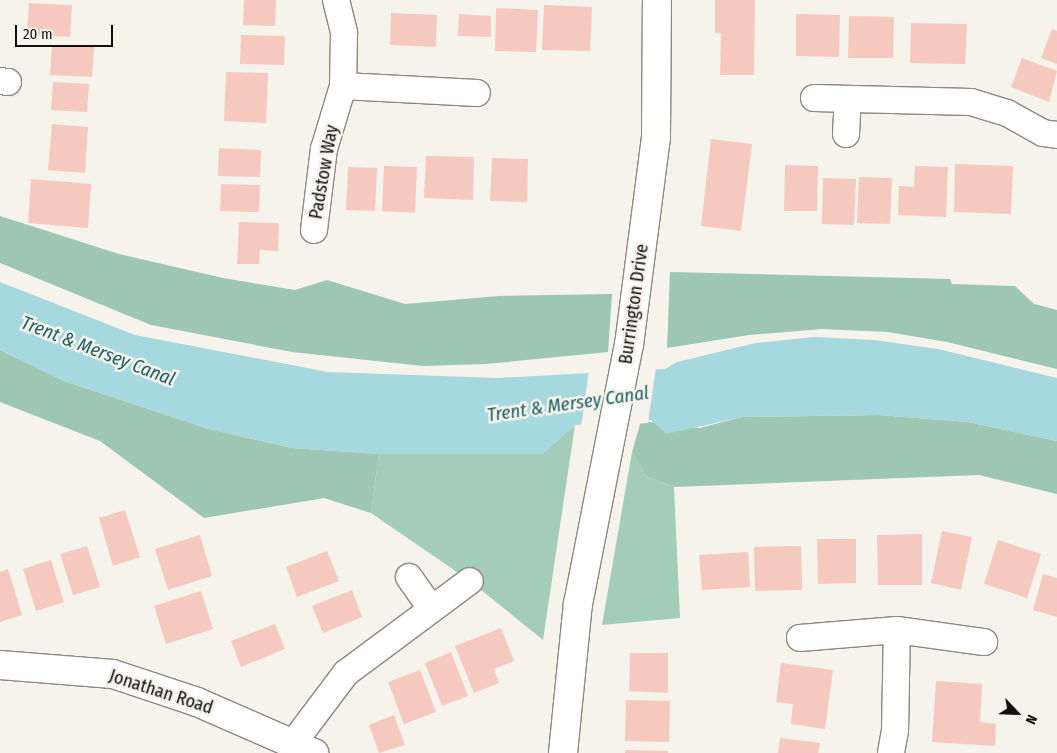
<!DOCTYPE html>
<style>
body{margin:0}
#map{position:relative;width:1057px;height:753px;overflow:hidden;background:#f5f3ea;font-family:"Fira Sans Condensed",sans-serif}
div>[style]{position:absolute}
[style*='--x']{left:calc(var(--x)*1px);top:calc(var(--y)*1px);width:calc(var(--w)*1px);rotate:calc(var(--a)*1deg)}
.green>*{inset:0;background:#a3cdb8}
.forest>*{inset:0;background:#9dc7b3}
.water>*{inset:0;background:#a5d8df}
.pier>*{inset:0;background:#f5f3ea}
.building>*{inset:0;background:#f6c9bf}
.roads{filter:drop-shadow(1px 0 #8b8981) drop-shadow(-1px 0 #8b8981) drop-shadow(0 1px #8b8981) drop-shadow(0 -1px #8b8981)}
.minor>*{height:26px;margin:-13px;padding:0 13px;transform-origin:13px;border-radius:13px;background:#fff}
.tertiary>*{height:28px;margin:-14px;padding:0 14px;transform-origin:14px;border-radius:14px;background:#fff}
span{translate:-50% -50%;white-space:nowrap;text-align:center;line-height:1.15;-webkit-text-stroke:5px #f5f3ea;paint-order:stroke}
.street-label{font-size:18px;color:#11110e}
.water-label{font-size:19px;color:#1e6169;font-style:italic}
.north{position:absolute;left:992px;top:688px;width:50px;height:50px;-webkit-text-stroke:4px #f5f3ea;paint-order:stroke;rotate:114deg;font-size:14px;font-weight:700;line-height:20px;text-align:center;color:#11110e}
.north::after{content:'';display:block;margin:auto;width:18px;height:22px;background:#11110e;clip-path:polygon(50% 0,100% 100%,50% 72%,0 100%)}
.scale{position:absolute;left:15px;top:25px;width:98px;height:22px;box-sizing:border-box;border:2px solid #11110e;border-top:0;padding-left:6px;font-size:15px;line-height:18px;white-space:nowrap;color:#11110e;-webkit-text-stroke:4px #f5f3ea;paint-order:stroke}
</style>
<div id="map">
<div class="green">
<div style="clip-path:polygon(575px 425px,543px 640px,470px 581px,371px 513px,379px 454px,542px 454px)"></div>
<div style="clip-path:polygon(632px 452px,646px 476px,674px 487px,680px 618px,602px 625px)"></div>
</div>
<div class="forest">
<div style="clip-path:polygon(0 216px,119px 254px,223px 278px,295px 290px,327px 280px,405px 304px,499px 296px,612px 294px,608px 352px,486px 364px,423px 366px,292px 352px,151px 325px,0 263px)"></div>
<div style="clip-path:polygon(670px 272px,950px 279px,952px 284px,1015px 286px,1034px 304px,1057px 310px,1057px 369px,947px 342px,888px 332px,822px 329px,749px 335px,667px 348px)"></div>
<div style="clip-path:polygon(0 350px,64px 381px,209px 429px,292px 448px,379px 454px,371px 513px,324px 498px,204px 518px,100px 441px,0 402px)"></div>
<div style="clip-path:polygon(879px 415px,968px 422px,1057px 441px,1057px 494px,979px 475px,674px 487px,646px 476px,632px 452px,641px 421px,700px 428px,742px 417px)"></div>
</div>
<div class="water">
<div style="clip-path:polygon(0 282px,135px 335px,328px 372px,497px 378px,665px 369px,677px 362px,756px 343px,814px 337px,874px 340px,938px 349px,1057px 378px,1057px 441px,968px 422px,879px 415px,742px 417px,666px 434px,651px 420px,575px 425px,543px 454px,379px 454px,292px 448px,209px 429px,64px 381px,0 350px)"></div>
</div>
<div class="pier">
<div style="clip-path:polygon(656px 367px,648px 423px,581px 428px,589px 369px)"></div>
</div>
<div class="building">
<div style="clip-path:polygon(244px 0,276px 0,275px 26px,243px 25px)"></div>
<div style="clip-path:polygon(715px 0,755px 0,754px 75px,720px 75px,721px 33px,715px 33px)"></div>
<div style="clip-path:polygon(29px 3px,72px 5px,70px 37px,27px 35px)"></div>
<div style="clip-path:polygon(544px 5px,592px 7px,590px 51px,542px 50px)"></div>
<div style="clip-path:polygon(496px 8px,538px 10px,536px 52px,495px 51px)"></div>
<div style="clip-path:polygon(391px 13px,437px 15px,436px 47px,390px 45px)"></div>
<div style="clip-path:polygon(459px 14px,491px 16px,491px 37px,458px 36px)"></div>
<div style="clip-path:polygon(796px 14px,840px 15px,839px 57px,796px 56px)"></div>
<div style="clip-path:polygon(849px 16px,894px 17px,893px 58px,848px 58px)"></div>
<div style="clip-path:polygon(911px 23px,967px 24px,965px 64px,910px 63px)"></div>
<div style="clip-path:polygon(1052px 29px,1057px 31px,1057px 64px,1041px 58px)"></div>
<div style="clip-path:polygon(241px 35px,285px 36px,284px 65px,240px 64px)"></div>
<div style="clip-path:polygon(52px 45px,94px 47px,92px 77px,50px 75px)"></div>
<div style="clip-path:polygon(1022px 58px,1057px 71px,1049px 102px,1011px 87px)"></div>
<div style="clip-path:polygon(226px 72px,268px 73px,266px 123px,224px 121px)"></div>
<div style="clip-path:polygon(53px 82px,89px 84px,87px 112px,51px 110px)"></div>
<div style="clip-path:polygon(52px 124px,88px 127px,85px 173px,48px 170px)"></div>
<div style="clip-path:polygon(711px 139px,752px 144px,741px 231px,701px 226px)"></div>
<div style="clip-path:polygon(219px 148px,261px 150px,260px 177px,218px 176px)"></div>
<div style="clip-path:polygon(426px 156px,474px 157px,473px 200px,424px 198px)"></div>
<div style="clip-path:polygon(492px 158px,528px 159px,527px 202px,490px 201px)"></div>
<div style="clip-path:polygon(955px 164px,1013px 166px,1011px 214px,954px 212px)"></div>
<div style="clip-path:polygon(785px 165px,818px 166px,817px 211px,784px 211px)"></div>
<div style="clip-path:polygon(384px 166px,417px 167px,415px 213px,382px 211px)"></div>
<div style="clip-path:polygon(915px 166px,948px 167px,946px 217px,898px 215px,899px 186px,914px 187px)"></div>
<div style="clip-path:polygon(348px 167px,377px 168px,375px 211px,346px 210px)"></div>
<div style="clip-path:polygon(859px 177px,892px 178px,890px 224px,857px 223px)"></div>
<div style="clip-path:polygon(823px 178px,856px 179px,854px 225px,822px 224px)"></div>
<div style="clip-path:polygon(31px 179px,91px 184px,88px 228px,28px 223px)"></div>
<div style="clip-path:polygon(221px 184px,260px 185px,259px 212px,220px 211px)"></div>
<div style="clip-path:polygon(239px 222px,279px 223px,278px 251px,260px 250px,259px 264px,237px 264px)"></div>
<div style="clip-path:polygon(125px 510px,140px 557px,113px 566px,99px 518px)"></div>
<div style="clip-path:polygon(942px 531px,972px 537px,961px 590px,931px 583px)"></div>
<div style="clip-path:polygon(922px 534px,922px 585px,878px 585px,877px 535px)"></div>
<div style="clip-path:polygon(200px 535px,212px 576px,168px 590px,155px 549px)"></div>
<div style="clip-path:polygon(817px 539px,856px 539px,856px 583px,818px 584px)"></div>
<div style="clip-path:polygon(998px 540px,1041px 554px,1027px 598px,984px 584px)"></div>
<div style="clip-path:polygon(87px 546px,100px 587px,73px 595px,60px 554px)"></div>
<div style="clip-path:polygon(801px 546px,802px 590px,755px 591px,754px 547px)"></div>
<div style="clip-path:polygon(327px 551px,339px 581px,297px 597px,286px 567px)"></div>
<div style="clip-path:polygon(748px 552px,750px 587px,702px 590px,699px 555px)"></div>
<div style="clip-path:polygon(51px 560px,64px 602px,36px 611px,23px 569px)"></div>
<div style="clip-path:polygon(8px 569px,22px 615px,0 622px,0 572px)"></div>
<div style="clip-path:polygon(1043px 574px,1057px 578px,1057px 617px,1033px 610px)"></div>
<div style="clip-path:polygon(352px 590px,362px 617px,323px 633px,312px 606px)"></div>
<div style="clip-path:polygon(201px 591px,213px 629px,166px 644px,154px 606px)"></div>
<div style="clip-path:polygon(275px 624px,285px 649px,241px 667px,231px 641px)"></div>
<div style="clip-path:polygon(501px 628px,514px 661px,494px 669px,499px 683px,474px 693px,455px 646px)"></div>
<div style="clip-path:polygon(451px 652px,468px 696px,442px 706px,425px 663px)"></div>
<div style="clip-path:polygon(630px 653px,668px 653px,668px 693px,629px 691px)"></div>
<div style="clip-path:polygon(781px 663px,833px 670px,825px 729px,791px 724px,793px 704px,776px 702px)"></div>
<div style="clip-path:polygon(420px 670px,436px 712px,404px 724px,388px 682px)"></div>
<div style="clip-path:polygon(936px 681px,982px 684px,980px 722px,996px 724px,995px 746px,932px 742px)"></div>
<div style="clip-path:polygon(626px 700px,670px 701px,669px 742px,625px 741px)"></div>
<div style="clip-path:polygon(394px 715px,405px 745px,379px 753px,369px 725px)"></div>
<div style="clip-path:polygon(780px 738px,820px 743px,818px 753px,778px 753px)"></div>
<div style="clip-path:polygon(625px 750px,668px 751px,668px 753px,625px 753px)"></div>
</div>
<div class="roads">
<div class="minor">
<div style="--x:336;--y:0;--w:34;--a:76"></div>
<div style="--x:344;--y:33;--w:53;--a:91.1"></div>
<div style="--x:343;--y:86;--w:134;--a:3"></div>
<div style="--x:0;--y:81;--w:8;--a:7"></div>
<div style="--x:814;--y:98;--w:157;--a:1.5"></div>
<div style="--x:971;--y:102;--w:38;--a:17"></div>
<div style="--x:1007;--y:113;--w:41;--a:29.1"></div>
<div style="--x:1043;--y:133;--w:14;--a:8"></div>
<div style="--x:846;--y:134;--w:35;--a:-87"></div>
<div style="--x:314;--y:230;--w:82;--a:-83"></div>
<div style="--x:324;--y:149;--w:66;--a:-73.2"></div>
<div style="--x:409;--y:577;--w:39;--a:55"></div>
<div style="--x:800;--y:638;--w:97;--a:-4.7"></div>
<div style="--x:897;--y:630;--w:88;--a:7.9"></div>
<div style="--x:294;--y:742;--w:86;--a:-53"></div>
<div style="--x:346;--y:673;--w:154;--a:-36.6"></div>
<div style="--x:891;--y:753;--w:22;--a:-80"></div>
<div style="--x:895;--y:731;--w:101;--a:-88.9"></div>
</div>
<div class="tertiary">
<div style="--x:0;--y:665;--w:113;--a:4.6"></div>
<div style="--x:113;--y:674;--w:89;--a:18.4"></div>
<div style="--x:197;--y:702;--w:128;--a:23.6"></div>
<div style="--x:563;--y:753;--w:150;--a:-84.3"></div>
<div style="--x:578;--y:604;--w:264;--a:-78.9"></div>
<div style="--x:629;--y:345;--w:210;--a:-82.6"></div>
<div style="--x:656;--y:137;--w:137;--a:-89.6"></div>
</div>
</div>
<div class="street-label">
<span style="left:324px;top:172px;rotate:-80deg">Padstow Way</span>
<span style="left:634px;top:304px;rotate:-82deg">Burrington Drive</span>
<span style="left:161px;top:692px;rotate:18deg">Jonathan Road</span>
</div>
<div class="water-label">
<span style="left:98px;top:351px;rotate:21deg">Trent &amp; Mersey Canal</span>
<span style="left:568px;top:404px;rotate:-8deg">Trent &amp; Mersey Canal</span>
</div>
<div class="north">N</div>
<div class="scale">20 m</div>
</div>
